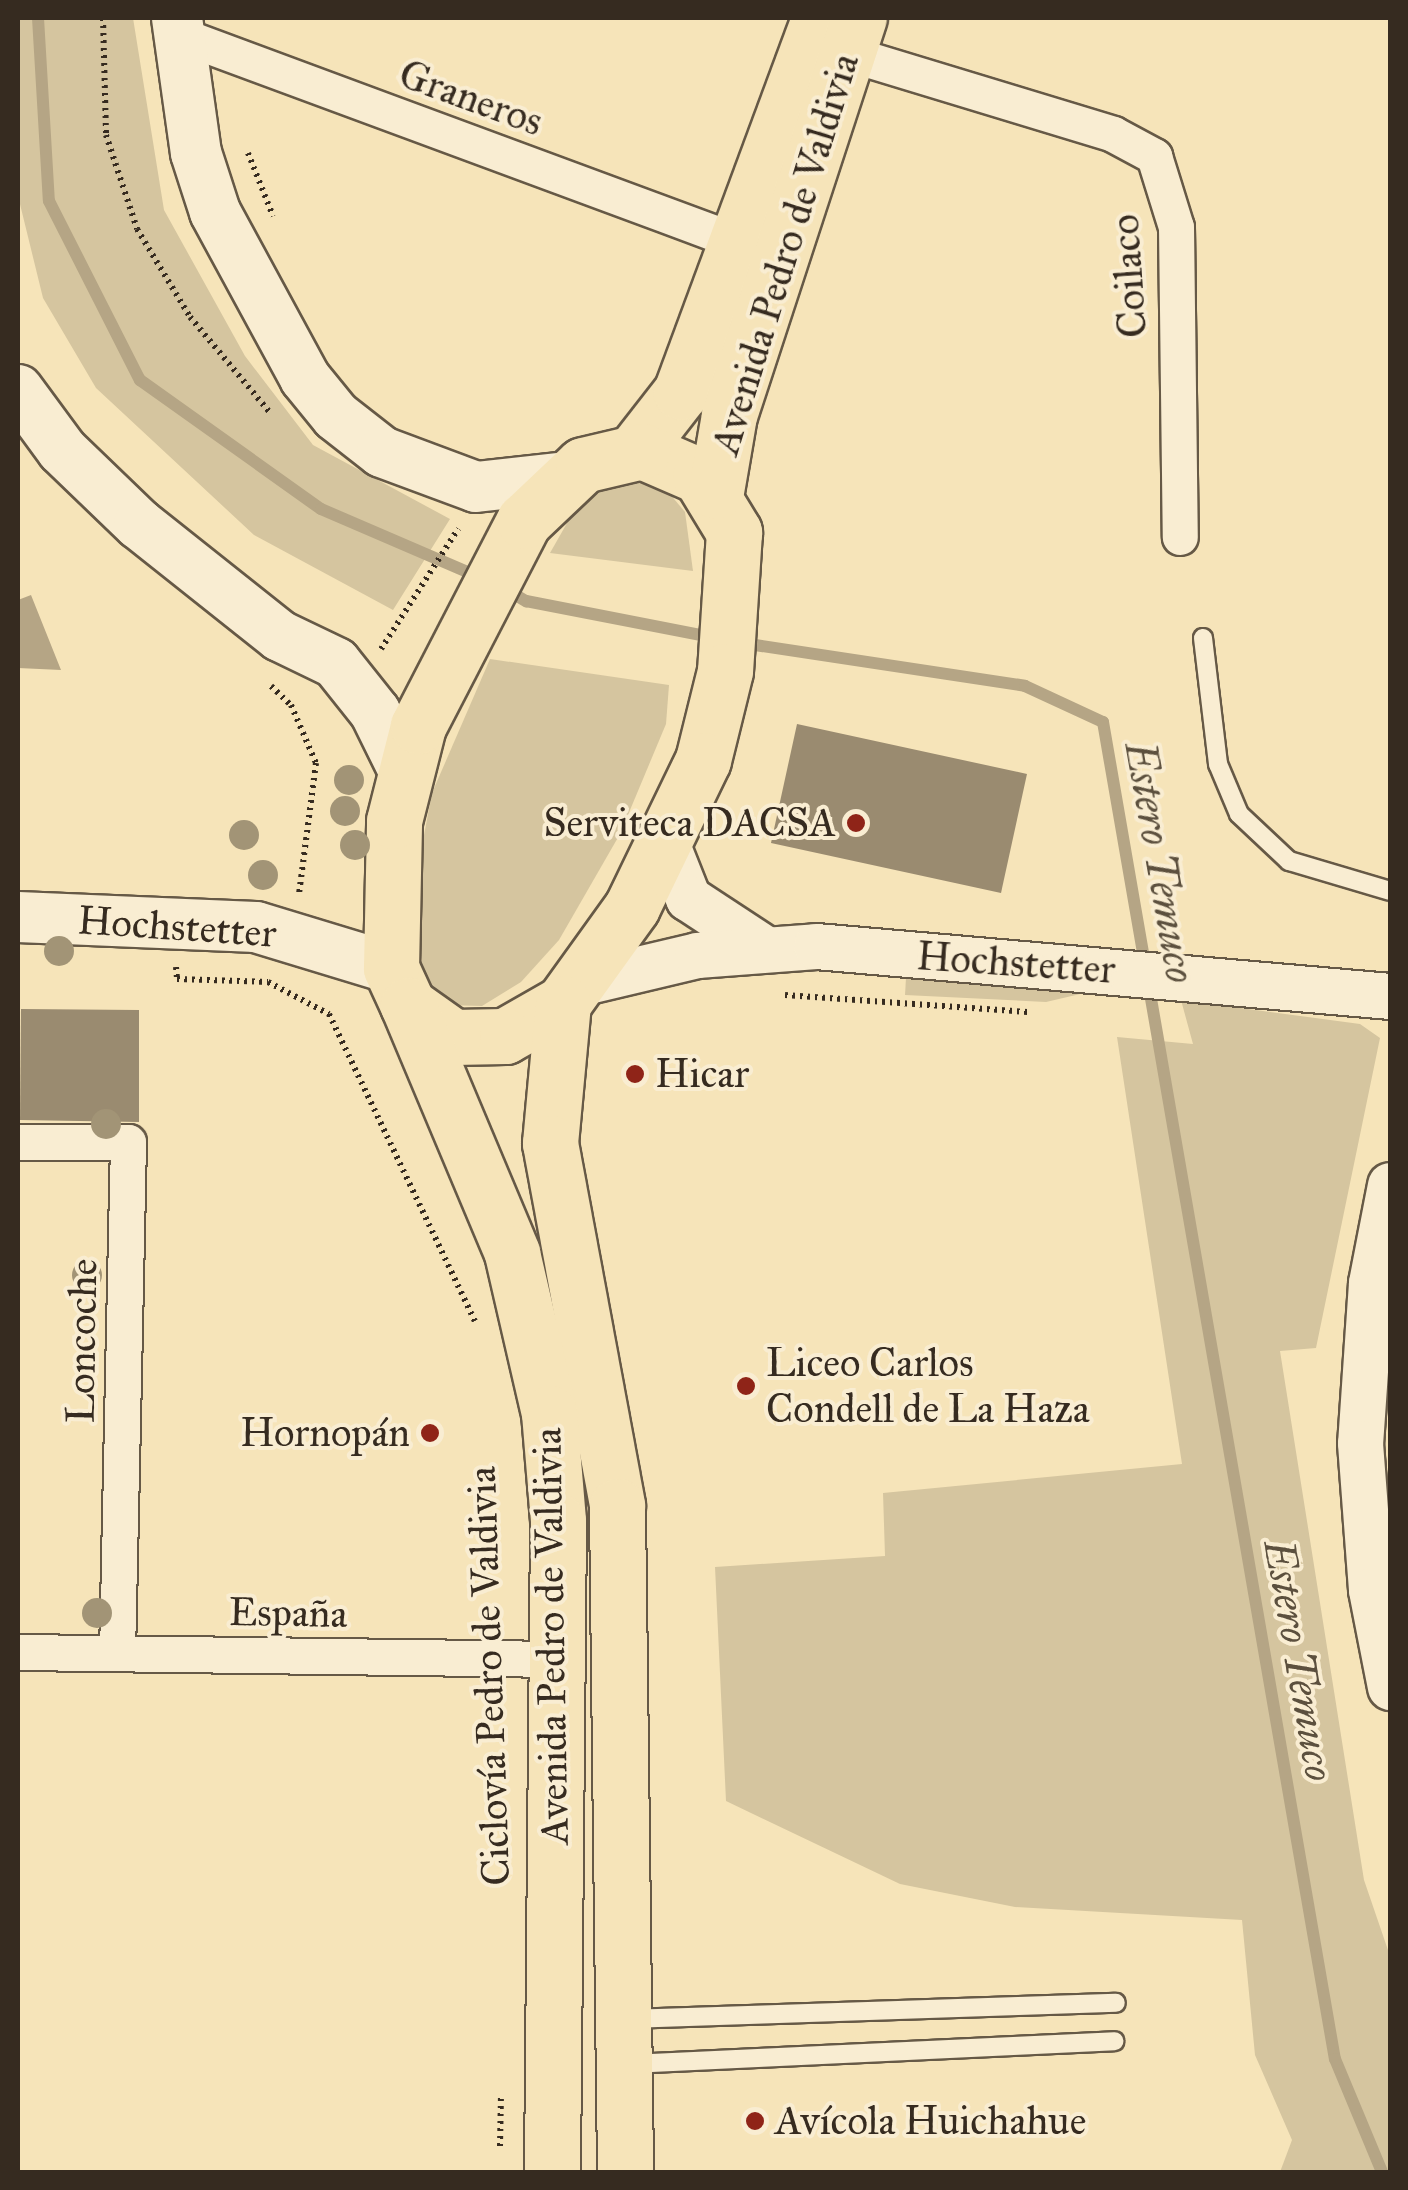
<!DOCTYPE html>
<meta charset="utf-8">
<style>
body{margin:0}
#map{position:relative;width:1408px;height:2190px;overflow:hidden;background:#f6e4b9;font-family:"IM FELL Great Primer",serif}
div>[style]{position:absolute}
[style*='--x']{left:calc(var(--x)*1px);top:calc(var(--y)*1px);width:calc(var(--w)*1px);rotate:calc(var(--a)*1deg)}
.green>*{inset:0;background:#d5c59f}
.water>*{inset:0;background:#b5a585}
.stream>*{height:12px;margin:-6px;padding:0 6px;transform-origin:6px;border-radius:6px;background:#b5a585}
.building>*{inset:0;background:#9a8b70}
.path>*{height:6px;margin-top:-3px;transform-origin:0;background:repeating-linear-gradient(90deg,#362b20 0 2.5px,transparent 0 7.5px)}
.roads{filter:drop-shadow(2px 0 #665946) drop-shadow(-2px 0 #665946) drop-shadow(0 2px #665946) drop-shadow(0 -2px #665946)}
.service>*{height:18px;margin:-9px;padding:0 9px;transform-origin:9px;border-radius:9px;background:#f9edd2}
.minor>*{height:35px;margin:-17.5px;padding:0 17.5px;transform-origin:17.5px;border-radius:17.5px;background:#f9edd2}
.tertiary>*{height:45px;margin:-22.5px;padding:0 22.5px;transform-origin:22.5px;border-radius:22.5px;background:#f9edd2}
.secondary>*{height:50px;margin:-25px;padding:0 25px;transform-origin:25px;border-radius:25px;background:#f9edd2}
.primary>*{height:55px;margin:-27.5px;padding:0 27.5px;transform-origin:27.5px;border-radius:27.5px;background:#f6e4b9}
.trees>*{width:30px;height:30px;margin:-15px;border-radius:50%;background:#a29476}
.dots>*{width:28px;height:28px;translate:-50% -50%;box-sizing:border-box;border:5px solid #f9edd2;border-radius:50%}
span{translate:-50% -50%;white-space:nowrap;text-align:center;line-height:1.15;-webkit-text-stroke:8px #f9edd2;paint-order:stroke}
.street-label{font-size:40px;color:#362b20}
.poi-label{font-size:40px;color:#362b20}
.right{translate:-100% -50%;text-align:right}
.left{translate:0 -50%;text-align:left}
.water-label{font-size:42px;color:#5c503e;font-style:italic}
.frame{position:absolute;inset:0;border:20px solid #362b20;pointer-events:none}
</style>
<div id="map">
<div class="green">
<div style="clip-path:polygon(18px 18px,133px 18px,164px 210px,245px 356px,313px 445px,450px 519px,393px 610px,254px 535px,96px 388px,43px 298px,18px 196px)"></div>
<div style="clip-path:polygon(633px 477px,664px 487px,685px 512px,693px 571px,550px 553px,571px 516px,610px 484px)"></div>
<div style="clip-path:polygon(490px 659px,669px 685px,666px 724px,620px 834px,559px 940px,521px 982px,482px 1006px,446px 1005px,424px 981px,413px 893px,432px 793px)"></div>
<div style="clip-path:polygon(906px 978px,1093px 991px,1046px 1002px,905px 995px)"></div>
<div style="clip-path:polygon(1181px 1000px,1360px 1024px,1380px 1038px,1316px 1348px,1280px 1351px,1364px 1880px,1390px 1956px,1390px 2172px,1280px 2172px,1292px 2140px,1255px 2055px,1242px 1920px,1015px 1907px,900px 1884px,726px 1801px,715px 1567px,885px 1556px,883px 1493px,1182px 1464px,1117px 1037px,1193px 1044px)"></div>
</div>
<div class="water">
<div style="clip-path:polygon(31px 595px,61px 670px,18px 668px,18px 600px)"></div>
</div>
<div class="stream">
<div style="--x:38;--y:18;--w:183;--a:86.6"></div>
<div style="--x:49;--y:201;--w:201;--a:63.1"></div>
<div style="--x:140;--y:380;--w:222;--a:35.5"></div>
<div style="--x:321;--y:509;--w:174;--a:23.3"></div>
<div style="--x:504;--y:588;--w:26;--a:31"></div>
<div style="--x:526;--y:601;--w:189;--a:11"></div>
<div style="--x:742;--y:643;--w:286;--a:8.6"></div>
<div style="--x:1025;--y:686;--w:86;--a:24.8"></div>
<div style="--x:1103;--y:722;--w:1357;--a:80.16"></div>
<div style="--x:1335;--y:2059;--w:122;--a:67.4"></div>
</div>
<div class="building">
<div style="clip-path:polygon(797px 724px,1027px 774px,1001px 893px,771px 843px)"></div>
<div style="clip-path:polygon(21px 1009px,139px 1010px,139px 1122px,20px 1120px)"></div>
</div>
<div class="path">
<div style="--x:103;--y:18;--w:117;--a:88.5"></div>
<div style="--x:106;--y:135;--w:99;--a:71.7"></div>
<div style="--x:137;--y:229;--w:103;--a:58.9"></div>
<div style="--x:190;--y:317;--w:126;--a:50.1"></div>
<div style="--x:248;--y:153;--w:68;--a:68.4"></div>
<div style="--x:381;--y:649;--w:143;--a:-57.3"></div>
<div style="--x:271;--y:686;--w:28;--a:44"></div>
<div style="--x:291;--y:705;--w:63;--a:66.7"></div>
<div style="--x:316;--y:763;--w:132;--a:97.4"></div>
<div style="--x:176;--y:967;--w:12;--a:85"></div>
<div style="--x:177;--y:979;--w:91;--a:1.9"></div>
<div style="--x:268;--y:982;--w:69;--a:27.7"></div>
<div style="--x:329;--y:1014;--w:340;--a:64.6"></div>
<div style="--x:785;--y:995;--w:243;--a:4"></div>
<div style="--x:500;--y:2146;--w:52;--a:-88.9"></div>
</div>
<div class="roads">
<div class="service">
<div style="--x:1203;--y:638;--w:127;--a:83.2"></div>
<div style="--x:1218;--y:764;--w:54;--a:67.2"></div>
<div style="--x:1239;--y:814;--w:69;--a:43.2"></div>
<div style="--x:1289;--y:861;--w:105;--a:16.5"></div>
<div style="--x:628;--y:2019;--w:488;--a:-1.9"></div>
<div style="--x:630;--y:2064;--w:485;--a:-2.7"></div>
</div>
<div class="minor">
<div style="--x:177;--y:34;--w:596;--a:20.32"></div>
<div style="--x:847;--y:53;--w:278;--a:16.9"></div>
<div style="--x:1113;--y:134;--w:47;--a:28.2"></div>
<div style="--x:1154;--y:156;--w:74;--a:72.8"></div>
<div style="--x:1176;--y:227;--w:310;--a:89.3"></div>
<div style="--x:18;--y:1142;--w:110;--a:0"></div>
<div style="--x:128;--y:1142;--w:511;--a:91.23"></div>
<div style="--x:18;--y:1652;--w:539;--a:0.74"></div>
</div>
<div class="tertiary">
<div style="--x:667;--y:845;--w:57;--a:68.4"></div>
<div style="--x:688;--y:898;--w:87;--a:33.3"></div>
<div style="--x:579;--y:983;--w:121;--a:-13.3"></div>
<div style="--x:697;--y:955;--w:119;--a:-4.3"></div>
<div style="--x:816;--y:946;--w:576;--a:4.98"></div>
<div style="--x:1390;--y:1185;--w:100;--a:101"></div>
<div style="--x:1371;--y:1283;--w:160;--a:93.9"></div>
<div style="--x:1360;--y:1443;--w:147;--a:85.7"></div>
<div style="--x:1371;--y:1590;--w:99;--a:78.9"></div>
</div>
<div class="secondary">
<div style="--x:177;--y:18;--w:136;--a:82"></div>
<div style="--x:196;--y:153;--w:62;--a:72.1"></div>
<div style="--x:215;--y:212;--w:189;--a:61.5"></div>
<div style="--x:305;--y:378;--w:49;--a:50.8"></div>
<div style="--x:336;--y:416;--w:58;--a:38"></div>
<div style="--x:382;--y:452;--w:100;--a:20.4"></div>
<div style="--x:476;--y:487;--w:91;--a:-6.3"></div>
<div style="--x:18;--y:390;--w:74;--a:53.7"></div>
<div style="--x:62;--y:450;--w:107;--a:43.9"></div>
<div style="--x:139;--y:524;--w:180;--a:38.5"></div>
<div style="--x:280;--y:636;--w:62;--a:25.7"></div>
<div style="--x:336;--y:663;--w:63;--a:51.5"></div>
<div style="--x:375;--y:712;--w:68;--a:63.8"></div>
<div style="--x:18;--y:917;--w:238;--a:2.4"></div>
<div style="--x:256;--y:927;--w:141;--a:16.9"></div>
</div>
<div class="primary">
<div style="--x:635;--y:451;--w:75;--a:-52.1"></div>
<div style="--x:681;--y:392;--w:399;--a:-69.7"></div>
<div style="--x:642;--y:451;--w:63;--a:23.3"></div>
<div style="--x:700;--y:476;--w:66;--a:58.7"></div>
<div style="--x:734;--y:532;--w:139;--a:93.7"></div>
<div style="--x:725;--y:671;--w:92;--a:103.9"></div>
<div style="--x:703;--y:760;--w:163;--a:115.8"></div>
<div style="--x:632;--y:907;--w:118;--a:125.7"></div>
<div style="--x:563;--y:1003;--w:67;--a:150.4"></div>
<div style="--x:505;--y:1036;--w:52;--a:178.9"></div>
<div style="--x:453;--y:1037;--w:55;--a:-144.6"></div>
<div style="--x:408;--y:1005;--w:41;--a:-114.7"></div>
<div style="--x:391;--y:968;--w:147;--a:-88.8"></div>
<div style="--x:394;--y:821;--w:98;--a:-75.8"></div>
<div style="--x:418;--y:726;--w:231;--a:-62.7"></div>
<div style="--x:524;--y:521;--w:81;--a:-43.5"></div>
<div style="--x:583;--y:465;--w:61;--a:-13.3"></div>
<div style="--x:716;--y:491;--w:77;--a:-80.3"></div>
<div style="--x:729;--y:415;--w:418;--a:-71.9"></div>
<div style="--x:563;--y:1003;--w:141;--a:95.3"></div>
<div style="--x:550;--y:1143;--w:369;--a:79.5"></div>
<div style="--x:617;--y:1506;--w:666;--a:89.31"></div>
<div style="--x:408;--y:1005;--w:269;--a:67.2"></div>
<div style="--x:512;--y:1253;--w:164;--a:77"></div>
<div style="--x:549;--y:1413;--w:108;--a:85.2"></div>
<div style="--x:558;--y:1521;--w:651;--a:90.53"></div>
</div>
</div>
<div class="trees">
<div style="left:349px;top:780px"></div>
<div style="left:345px;top:811px"></div>
<div style="left:244px;top:835px"></div>
<div style="left:355px;top:845px"></div>
<div style="left:263px;top:875px"></div>
<div style="left:59px;top:951px"></div>
<div style="left:106px;top:1124px"></div>
<div style="left:87px;top:1275px"></div>
<div style="left:97px;top:1613px"></div>
</div>
<div class="dots">
<div style="left:856px;top:823px;background:#8f2418"></div>
<div style="left:635px;top:1074px;background:#8f2418"></div>
<div style="left:746px;top:1386px;background:#8f2418"></div>
<div style="left:430px;top:1433px;background:#8f2418"></div>
<div style="left:755px;top:2121px;background:#8f2418"></div>
</div>
<div class="street-label">
<span style="left:471px;top:98px;rotate:20deg">Graneros</span>
<span style="left:785px;top:254px;rotate:-73deg">Avenida Pedro de Valdivia</span>
<span style="left:1129px;top:276px;rotate:-94deg">Coilaco</span>
<span style="left:177px;top:927px;rotate:4deg">Hochstetter</span>
<span style="left:1016px;top:963px;rotate:4deg">Hochstetter</span>
<span style="left:82px;top:1341px;rotate:-89deg">Loncoche</span>
<span style="left:288px;top:1613px;rotate:1deg">España</span>
<span style="left:551px;top:1636px;rotate:-91deg">Avenida Pedro de Valdivia</span>
<span style="left:489px;top:1676px;rotate:-92deg">Ciclovía Pedro de Valdivia</span>
</div>
<div class="poi-label">
<span class="right" style="left:836px;top:823px">Serviteca DACSA</span>
<span class="left" style="left:655px;top:1074px">Hicar</span>
<span class="left" style="left:766px;top:1386px">Liceo Carlos<br>Condell de La Haza</span>
<span class="right" style="left:410px;top:1433px">Hornopán</span>
<span class="left" style="left:775px;top:2121px">Avícola Huichahue</span>
</div>
<div class="water-label">
<span style="left:1160px;top:862px;rotate:80deg">Estero Temuco</span>
<span style="left:1299px;top:1660px;rotate:80deg">Estero Temuco</span>
</div>
<div class="frame"></div>
</div>
